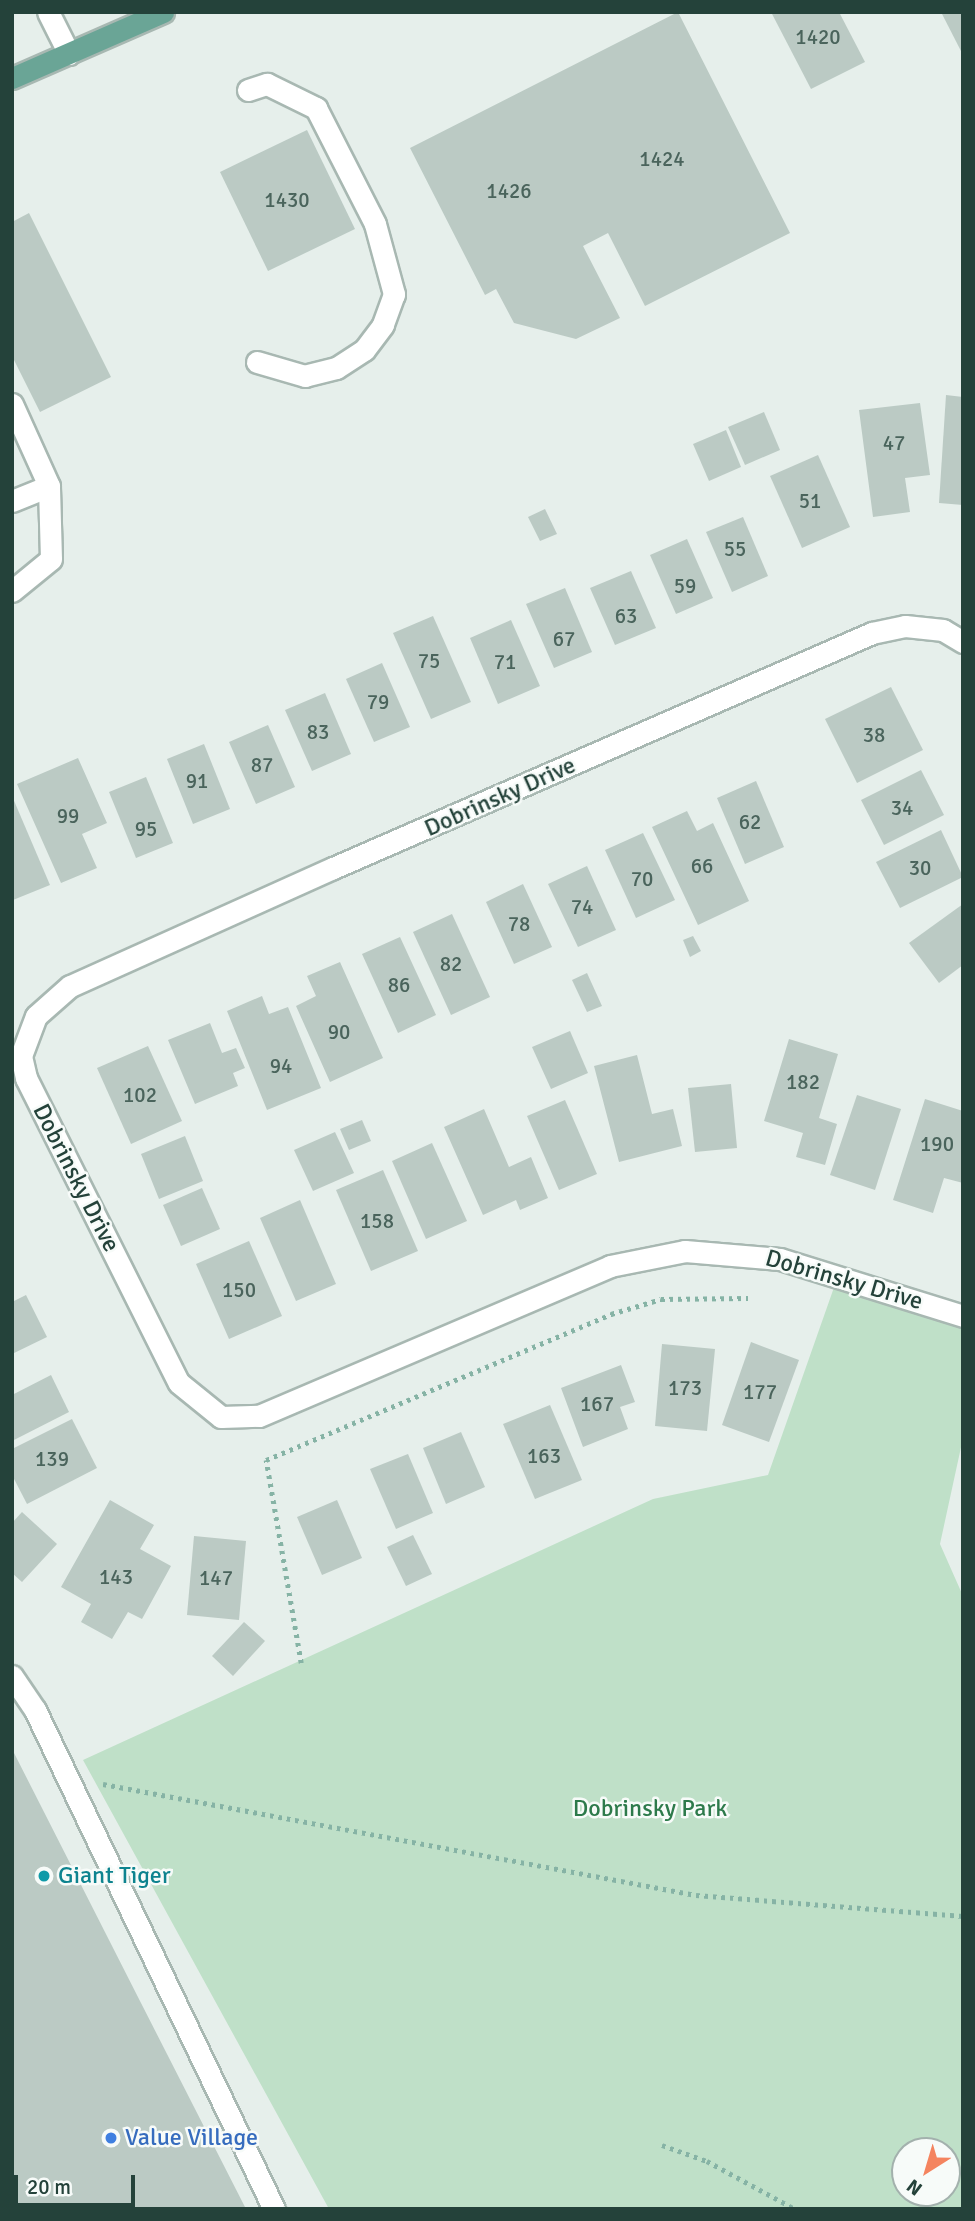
<!DOCTYPE html>
<style>
body{margin:0}
#map{position:relative;width:975px;height:2221px;overflow:hidden;background:#e6efeb;font-family:Signika,sans-serif}
div>[style]{position:absolute}
[style*='--x']{left:calc(var(--x)*1px);top:calc(var(--y)*1px);width:calc(var(--w)*1px);rotate:calc(var(--a)*1deg)}
.green>*{inset:0;background:#bfe0c8}
.building>*{inset:0;background:#bbcac4}
.path>*{height:4.5px;margin-top:-2.25px;transform-origin:0;background:repeating-linear-gradient(90deg,#86b3a5 0 3.5px,transparent 0 8.5px)}
.roads{filter:drop-shadow(2px 0 #a8b8b2) drop-shadow(-2px 0 #a8b8b2) drop-shadow(0 2px #a8b8b2) drop-shadow(0 -2px #a8b8b2)}
.minor>*{height:21px;margin:-10.5px;padding:0 10.5px;transform-origin:10.5px;border-radius:10.5px;background:#fff}
.major>*{height:21px;margin:-10.5px;padding:0 10.5px;transform-origin:10.5px;border-radius:10.5px;background:#6aa596}
.dots>*{width:19px;height:19px;translate:-50% -50%;box-sizing:border-box;border:4px solid #f7fbf9;border-radius:50%}
span{translate:-50% -50%;white-space:nowrap;text-align:center;line-height:1.15;-webkit-text-stroke:5px #f7fbf9;paint-order:stroke}
.number-label{font-size:21px;color:#4a645c}
.number-label span{-webkit-text-stroke-width:0}
.street-label{font-size:24px;color:#24423a}
.park-label{font-size:24px;color:#2d7a4b}
.culture-label{font-size:24px;color:#0d838f}
.left{translate:0 -50%;text-align:left}
.shop-label{font-size:24px;color:#366cbe}
.frame{position:absolute;inset:0;border:14px solid #24423a;pointer-events:none}
.north{position:absolute;left:891px;top:2137px;width:70px;height:70px;box-sizing:border-box;background:#f7fbf9;border:2px solid #a3b1ad;border-radius:50%;rotate:217deg;font-size:19px;font-weight:700;line-height:28px;text-align:center;color:#24423a}
.north::after{content:'';display:block;margin:auto;width:24px;height:32px;background:#f4845f;clip-path:polygon(50% 0,100% 100%,50% 72%,0 100%)}
.scale{position:absolute;left:14px;top:2175px;width:121px;height:32px;box-sizing:border-box;border:4px solid #24423a;border-top:0;padding-left:9px;font-size:21px;line-height:24px;white-space:nowrap;color:#24423a;-webkit-text-stroke:5px #f7fbf9;paint-order:stroke}
</style>
<div id="map">
<div class="green">
<div style="clip-path:polygon(evenodd,838px 1276px,963px 1316px,963px 1438px,940px 1544px,963px 1596px,963px 2209px,329px 2209px,83px 1760px,653px 1499px,768px 1475px,838px 1276px,905px 2151px,947px 2151px,947px 2193px,905px 2193px,905px 2151px)"></div>
</div>
<div class="building">
<div style="clip-path:polygon(678px 12px,790px 233px,645px 306px,608px 233px,583px 246px,620px 318px,576px 339px,514px 323px,496px 289px,485px 295px,410px 148px)"></div>
<div style="clip-path:polygon(771px 12px,839px 12px,865px 62px,811px 89px)"></div>
<div style="clip-path:polygon(941px 12px,963px 12px,963px 55px)"></div>
<div style="clip-path:polygon(307px 130px,355px 229px,268px 271px,220px 172px)"></div>
<div style="clip-path:polygon(29px 213px,111px 377px,40px 412px,12px 356px,12px 222px)"></div>
<div style="clip-path:polygon(946px 395px,963px 397px,963px 505px,939px 503px)"></div>
<div style="clip-path:polygon(920px 403px,930px 475px,905px 478px,910px 512px,873px 517px,859px 410px)"></div>
<div style="clip-path:polygon(764px 412px,780px 450px,745px 465px,728px 427px)"></div>
<div style="clip-path:polygon(726px 430px,741px 467px,709px 481px,693px 444px)"></div>
<div style="clip-path:polygon(818px 455px,850px 527px,802px 548px,770px 476px)"></div>
<div style="clip-path:polygon(545px 509px,557px 534px,540px 541px,528px 517px)"></div>
<div style="clip-path:polygon(743px 517px,768px 576px,732px 592px,706px 532px)"></div>
<div style="clip-path:polygon(687px 539px,713px 598px,676px 614px,650px 555px)"></div>
<div style="clip-path:polygon(631px 571px,656px 628px,615px 645px,590px 588px)"></div>
<div style="clip-path:polygon(565px 588px,592px 652px,554px 668px,526px 604px)"></div>
<div style="clip-path:polygon(433px 616px,471px 702px,431px 719px,393px 633px)"></div>
<div style="clip-path:polygon(511px 620px,540px 686px,498px 704px,470px 638px)"></div>
<div style="clip-path:polygon(382px 663px,410px 727px,374px 742px,346px 679px)"></div>
<div style="clip-path:polygon(891px 687px,923px 750px,857px 783px,825px 719px)"></div>
<div style="clip-path:polygon(325px 693px,351px 754px,312px 771px,285px 710px)"></div>
<div style="clip-path:polygon(268px 725px,295px 787px,256px 804px,229px 742px)"></div>
<div style="clip-path:polygon(204px 744px,230px 809px,193px 824px,167px 759px)"></div>
<div style="clip-path:polygon(78px 758px,107px 823px,82px 834px,97px 868px,61px 883px,17px 784px)"></div>
<div style="clip-path:polygon(921px 770px,944px 815px,884px 845px,861px 800px)"></div>
<div style="clip-path:polygon(146px 777px,173px 843px,136px 858px,109px 792px)"></div>
<div style="clip-path:polygon(756px 781px,784px 847px,745px 864px,717px 798px)"></div>
<div style="clip-path:polygon(12px 796px,50px 885px,13px 900px,12px 897px)"></div>
<div style="clip-path:polygon(687px 811px,697px 831px,713px 823px,749px 901px,698px 925px,652px 827px)"></div>
<div style="clip-path:polygon(941px 830px,963px 877px,900px 908px,876px 862px)"></div>
<div style="clip-path:polygon(643px 833px,675px 900px,636px 918px,605px 850px)"></div>
<div style="clip-path:polygon(587px 866px,616px 930px,578px 947px,548px 884px)"></div>
<div style="clip-path:polygon(523px 884px,552px 947px,514px 964px,486px 902px)"></div>
<div style="clip-path:polygon(963px 904px,963px 965px,939px 983px,909px 943px)"></div>
<div style="clip-path:polygon(452px 914px,490px 997px,451px 1015px,413px 932px)"></div>
<div style="clip-path:polygon(693px 936px,701px 951px,690px 957px,683px 940px)"></div>
<div style="clip-path:polygon(400px 937px,436px 1015px,398px 1033px,362px 954px)"></div>
<div style="clip-path:polygon(340px 962px,383px 1058px,330px 1082px,296px 1006px,316px 996px,307px 976px)"></div>
<div style="clip-path:polygon(587px 973px,602px 1006px,587px 1012px,572px 980px)"></div>
<div style="clip-path:polygon(262px 996px,269px 1014px,288px 1007px,321px 1088px,267px 1110px,227px 1011px)"></div>
<div style="clip-path:polygon(210px 1023px,222px 1053px,236px 1048px,245px 1068px,233px 1073px,238px 1086px,195px 1104px,168px 1040px)"></div>
<div style="clip-path:polygon(570px 1031px,588px 1073px,551px 1089px,532px 1047px)"></div>
<div style="clip-path:polygon(789px 1039px,838px 1054px,819px 1118px,837px 1124px,825px 1165px,796px 1157px,803px 1133px,764px 1121px)"></div>
<div style="clip-path:polygon(148px 1046px,182px 1121px,131px 1144px,97px 1068px)"></div>
<div style="clip-path:polygon(637px 1055px,652px 1114px,673px 1109px,682px 1146px,619px 1162px,594px 1066px)"></div>
<div style="clip-path:polygon(731px 1084px,737px 1148px,695px 1152px,688px 1088px)"></div>
<div style="clip-path:polygon(857px 1095px,901px 1109px,875px 1190px,830px 1175px)"></div>
<div style="clip-path:polygon(925px 1099px,963px 1111px,963px 1183px,944px 1178px,933px 1213px,893px 1200px)"></div>
<div style="clip-path:polygon(565px 1100px,597px 1174px,559px 1190px,527px 1116px)"></div>
<div style="clip-path:polygon(484px 1109px,509px 1167px,531px 1157px,548px 1198px,520px 1210px,516px 1200px,483px 1215px,444px 1127px)"></div>
<div style="clip-path:polygon(362px 1120px,371px 1141px,349px 1150px,340px 1129px)"></div>
<div style="clip-path:polygon(335px 1132px,354px 1173px,313px 1191px,294px 1150px)"></div>
<div style="clip-path:polygon(185px 1136px,203px 1181px,159px 1199px,141px 1154px)"></div>
<div style="clip-path:polygon(432px 1143px,467px 1221px,426px 1239px,392px 1161px)"></div>
<div style="clip-path:polygon(383px 1170px,418px 1251px,371px 1271px,336px 1190px)"></div>
<div style="clip-path:polygon(202px 1188px,220px 1229px,181px 1246px,163px 1205px)"></div>
<div style="clip-path:polygon(300px 1200px,336px 1284px,296px 1301px,260px 1218px)"></div>
<div style="clip-path:polygon(249px 1241px,282px 1316px,229px 1339px,196px 1264px)"></div>
<div style="clip-path:polygon(26px 1295px,47px 1337px,12px 1354px,12px 1302px)"></div>
<div style="clip-path:polygon(751px 1342px,799px 1360px,769px 1442px,722px 1425px)"></div>
<div style="clip-path:polygon(662px 1344px,715px 1349px,707px 1431px,655px 1426px)"></div>
<div style="clip-path:polygon(621px 1365px,635px 1402px,620px 1407px,628px 1429px,583px 1447px,561px 1388px)"></div>
<div style="clip-path:polygon(51px 1375px,69px 1412px,12px 1441px,12px 1395px)"></div>
<div style="clip-path:polygon(550px 1405px,582px 1480px,535px 1499px,503px 1424px)"></div>
<div style="clip-path:polygon(72px 1419px,97px 1468px,27px 1504px,12px 1475px,12px 1449px)"></div>
<div style="clip-path:polygon(461px 1432px,485px 1487px,446px 1504px,423px 1448px)"></div>
<div style="clip-path:polygon(408px 1454px,433px 1513px,396px 1529px,370px 1469px)"></div>
<div style="clip-path:polygon(110px 1500px,154px 1525px,140px 1549px,171px 1566px,142px 1619px,128px 1612px,112px 1639px,81px 1622px,91px 1604px,61px 1587px)"></div>
<div style="clip-path:polygon(337px 1500px,362px 1558px,322px 1575px,297px 1517px)"></div>
<div style="clip-path:polygon(22px 1512px,57px 1544px,22px 1582px,12px 1573px,12px 1523px)"></div>
<div style="clip-path:polygon(413px 1535px,432px 1574px,406px 1586px,387px 1547px)"></div>
<div style="clip-path:polygon(194px 1536px,246px 1541px,239px 1620px,187px 1615px)"></div>
<div style="clip-path:polygon(244px 1622px,265px 1641px,233px 1676px,212px 1656px)"></div>
<div style="clip-path:polygon(12px 1749px,141px 2003px,246px 2209px,12px 2209px)"></div>
</div>
<div class="path">
<div style="--x:301;--y:1663;--w:206;--a:-99.8"></div>
<div style="--x:266;--y:1460;--w:375;--a:-22.9"></div>
<div style="--x:611;--y:1314;--w:52;--a:-16.7"></div>
<div style="--x:661;--y:1299;--w:87;--a:-0.7"></div>
<div style="--x:103;--y:1784;--w:603;--a:10.6"></div>
<div style="--x:696;--y:1895;--w:268;--a:4.5"></div>
<div style="--x:662;--y:2145;--w:48;--a:19.6"></div>
<div style="--x:707;--y:2161;--w:100;--a:28.6"></div>
</div>
<div class="roads">
<div class="minor">
<div style="--x:48;--y:12;--w:47;--a:63.4"></div>
<div style="--x:248;--y:90;--w:20;--a:-18"></div>
<div style="--x:267;--y:84;--w:55;--a:26.1"></div>
<div style="--x:316;--y:108;--w:130;--a:63"></div>
<div style="--x:375;--y:224;--w:73;--a:74.8"></div>
<div style="--x:394;--y:294;--w:33;--a:110"></div>
<div style="--x:383;--y:325;--w:31;--a:127"></div>
<div style="--x:364;--y:350;--w:33;--a:147"></div>
<div style="--x:336;--y:368;--w:32;--a:166"></div>
<div style="--x:305;--y:376;--w:50;--a:-163.7"></div>
<div style="--x:12;--y:404;--w:90;--a:65.7"></div>
<div style="--x:49;--y:486;--w:40;--a:158"></div>
<div style="--x:12;--y:591;--w:50;--a:-39.4"></div>
<div style="--x:51;--y:559;--w:73;--a:-91.6"></div>
<div style="--x:963;--y:642;--w:23;--a:-149"></div>
<div style="--x:943;--y:630;--w:38;--a:-174"></div>
<div style="--x:905;--y:626;--w:34;--a:168"></div>
<div style="--x:872;--y:633;--w:588;--a:156.44"></div>
<div style="--x:333;--y:868;--w:288;--a:155.8"></div>
<div style="--x:70;--y:986;--w:45;--a:138.6"></div>
<div style="--x:36;--y:1016;--w:43;--a:110.6"></div>
<div style="--x:21;--y:1056;--w:23;--a:77"></div>
<div style="--x:26;--y:1078;--w:341;--a:63.4"></div>
<div style="--x:179;--y:1383;--w:54;--a:39"></div>
<div style="--x:221;--y:1417;--w:38;--a:-2"></div>
<div style="--x:259;--y:1416;--w:382;--a:-23.1"></div>
<div style="--x:610;--y:1266;--w:76;--a:-11.3"></div>
<div style="--x:685;--y:1251;--w:95;--a:4.8"></div>
<div style="--x:780;--y:1259;--w:192;--a:17.3"></div>
<div style="--x:12;--y:1676;--w:41;--a:55.9"></div>
<div style="--x:35;--y:1710;--w:553;--a:64.41"></div>
</div>
<div class="major">
<div style="--x:12;--y:78;--w:165;--a:-23.6"></div>
</div>
</div>
<div class="dots">
<div style="left:44px;top:1876px;background:#0f9aa8"></div>
<div style="left:111px;top:2138px;background:#3f7fe0"></div>
</div>
<div class="number-label">
<span style="left:818px;top:37px">1420</span>
<span style="left:662px;top:159px">1424</span>
<span style="left:509px;top:191px">1426</span>
<span style="left:287px;top:200px">1430</span>
<span style="left:894px;top:443px">47</span>
<span style="left:810px;top:501px">51</span>
<span style="left:735px;top:549px">55</span>
<span style="left:685px;top:586px">59</span>
<span style="left:626px;top:616px">63</span>
<span style="left:564px;top:639px">67</span>
<span style="left:429px;top:661px">75</span>
<span style="left:505px;top:662px">71</span>
<span style="left:378px;top:702px">79</span>
<span style="left:318px;top:732px">83</span>
<span style="left:874px;top:735px">38</span>
<span style="left:262px;top:765px">87</span>
<span style="left:197px;top:781px">91</span>
<span style="left:902px;top:808px">34</span>
<span style="left:68px;top:816px">99</span>
<span style="left:750px;top:822px">62</span>
<span style="left:146px;top:829px">95</span>
<span style="left:702px;top:866px">66</span>
<span style="left:920px;top:868px">30</span>
<span style="left:642px;top:879px">70</span>
<span style="left:582px;top:907px">74</span>
<span style="left:519px;top:924px">78</span>
<span style="left:451px;top:964px">82</span>
<span style="left:399px;top:985px">86</span>
<span style="left:339px;top:1032px">90</span>
<span style="left:281px;top:1066px">94</span>
<span style="left:803px;top:1082px">182</span>
<span style="left:140px;top:1095px">102</span>
<span style="left:937px;top:1144px">190</span>
<span style="left:377px;top:1221px">158</span>
<span style="left:239px;top:1290px">150</span>
<span style="left:685px;top:1388px">173</span>
<span style="left:760px;top:1392px">177</span>
<span style="left:597px;top:1404px">167</span>
<span style="left:544px;top:1456px">163</span>
<span style="left:52px;top:1459px">139</span>
<span style="left:116px;top:1577px">143</span>
<span style="left:216px;top:1578px">147</span>
</div>
<div class="street-label">
<span style="left:500px;top:797px;rotate:-24deg">Dobrinsky Drive</span>
<span style="left:76px;top:1178px;rotate:63deg">Dobrinsky Drive</span>
<span style="left:844px;top:1280px;rotate:16deg">Dobrinsky Drive</span>
</div>
<div class="park-label">
<span style="left:650px;top:1809px">Dobrinsky Park</span>
</div>
<div class="culture-label">
<span class="left" style="left:58px;top:1876px">Giant Tiger</span>
</div>
<div class="shop-label">
<span class="left" style="left:125px;top:2138px">Value Village</span>
</div>
<div class="frame"></div>
<div class="north">N</div>
<div class="scale">20 m</div>
</div>
